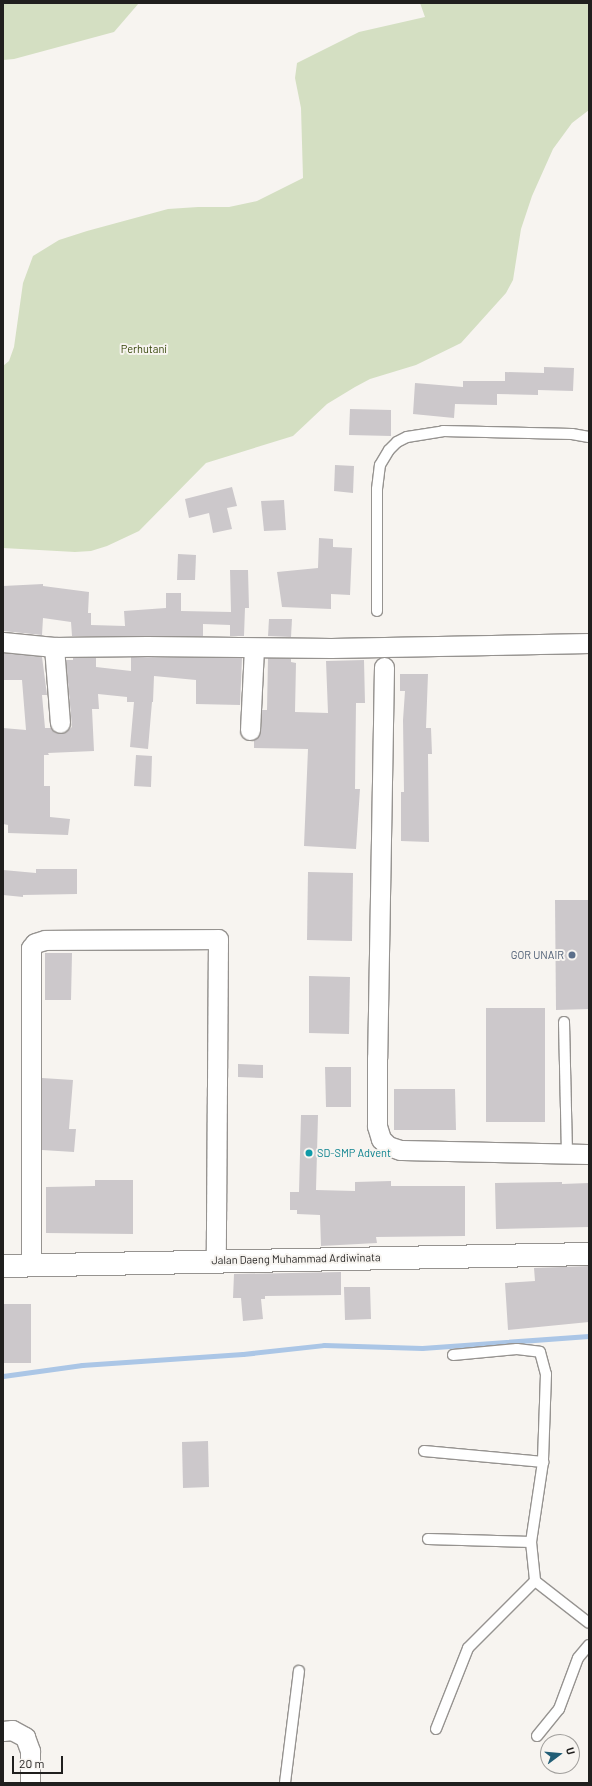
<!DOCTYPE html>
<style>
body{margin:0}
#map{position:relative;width:592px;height:1786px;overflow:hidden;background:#f7f4f0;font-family:Barlow,sans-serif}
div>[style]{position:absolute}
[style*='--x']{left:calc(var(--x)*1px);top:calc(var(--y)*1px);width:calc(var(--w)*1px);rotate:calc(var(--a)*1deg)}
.green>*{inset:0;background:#d4dfc2}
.stream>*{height:5px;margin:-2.5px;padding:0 2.5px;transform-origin:2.5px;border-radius:2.5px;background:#abc6e6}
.building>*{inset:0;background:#ccc8cb}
.roads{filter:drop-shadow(1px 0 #969390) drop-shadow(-1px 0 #969390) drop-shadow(0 1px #969390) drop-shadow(0 -1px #969390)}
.service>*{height:10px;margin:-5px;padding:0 5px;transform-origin:5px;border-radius:5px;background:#fff}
.minor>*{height:19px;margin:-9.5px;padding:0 9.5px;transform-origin:9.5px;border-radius:9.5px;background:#fff}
.secondary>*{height:22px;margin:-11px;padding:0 11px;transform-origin:11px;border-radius:11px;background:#fff}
.dots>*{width:11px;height:11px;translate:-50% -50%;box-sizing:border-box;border:2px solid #f7f4f0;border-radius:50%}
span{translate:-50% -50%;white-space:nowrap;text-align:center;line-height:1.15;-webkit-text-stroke:4px #f7f4f0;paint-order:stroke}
.park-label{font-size:11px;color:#344407}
.service-label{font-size:11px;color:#4e5e75}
.right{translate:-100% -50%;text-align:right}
.culture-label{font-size:11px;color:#0d838f}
.left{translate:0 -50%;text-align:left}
.street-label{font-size:11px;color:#201f1e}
.frame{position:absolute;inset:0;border:4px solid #201f1e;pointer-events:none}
.north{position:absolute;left:540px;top:1734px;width:40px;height:40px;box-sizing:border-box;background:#f7f4f0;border:1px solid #a19f9c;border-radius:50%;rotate:74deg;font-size:11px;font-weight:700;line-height:16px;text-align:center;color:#201f1e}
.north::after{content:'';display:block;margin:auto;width:14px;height:18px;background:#225e76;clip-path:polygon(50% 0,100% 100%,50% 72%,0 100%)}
.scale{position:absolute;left:12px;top:1756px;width:51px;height:18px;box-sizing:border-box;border:2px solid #201f1e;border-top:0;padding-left:5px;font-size:12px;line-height:14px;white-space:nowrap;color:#201f1e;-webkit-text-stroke:3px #f7f4f0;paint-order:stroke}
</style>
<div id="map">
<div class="green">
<div style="clip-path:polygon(3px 3px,139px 3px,114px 32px,14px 59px,3px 60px)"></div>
<div style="clip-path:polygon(420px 3px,589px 3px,589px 110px,572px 123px,553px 149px,532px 196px,521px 229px,513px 280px,506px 293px,461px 343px,416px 365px,370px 379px,355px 387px,327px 404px,293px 436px,206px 463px,139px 531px,107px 546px,91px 551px,75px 552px,3px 548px,3px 366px,9px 361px,14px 347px,23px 283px,33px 256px,59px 240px,87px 231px,168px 209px,198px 207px,229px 207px,257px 201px,303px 178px,301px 108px,295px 78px,297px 63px,359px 32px,425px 17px)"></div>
</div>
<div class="stream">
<div style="--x:3;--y:1376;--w:80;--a:-7.9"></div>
<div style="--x:82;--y:1365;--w:161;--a:-3.9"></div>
<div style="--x:243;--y:1354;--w:81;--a:-6.3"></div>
<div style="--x:324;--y:1345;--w:98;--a:1.8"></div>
<div style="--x:422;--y:1348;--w:167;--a:-4.1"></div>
</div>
<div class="building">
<div style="clip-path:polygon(544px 367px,574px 368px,573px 391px,538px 390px,538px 395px,497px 394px,497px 405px,455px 404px,454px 418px,413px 414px,415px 383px,463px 387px,463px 381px,505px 381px,505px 372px,544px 373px)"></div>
<div style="clip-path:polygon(350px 409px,391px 410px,391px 436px,349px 435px)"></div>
<div style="clip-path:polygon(335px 465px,354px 466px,353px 493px,334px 491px)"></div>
<div style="clip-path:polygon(232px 487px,237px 506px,227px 508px,232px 529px,213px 533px,209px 513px,189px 518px,185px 499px)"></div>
<div style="clip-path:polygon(284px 500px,286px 530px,264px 531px,261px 501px)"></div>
<div style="clip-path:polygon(319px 538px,333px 539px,333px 547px,352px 548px,350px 595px,331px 594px,331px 609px,282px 607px,277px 572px,318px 568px)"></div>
<div style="clip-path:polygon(178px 554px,196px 555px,195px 580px,177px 580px)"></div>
<div style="clip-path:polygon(230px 570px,248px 570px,249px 608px,245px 608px,244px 636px,230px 636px,230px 625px,203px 624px,203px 636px,72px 636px,71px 622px,43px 618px,42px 635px,3px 631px,3px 586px,43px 584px,43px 586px,89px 592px,88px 613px,91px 613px,91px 625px,125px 626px,124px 611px,166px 608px,166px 593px,181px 593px,181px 611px,231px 612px)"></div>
<div style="clip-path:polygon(269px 619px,292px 619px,291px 637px,268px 636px)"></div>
<div style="clip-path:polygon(3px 653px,42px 657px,47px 695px,42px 695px,45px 728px,51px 728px,56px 733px,66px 732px,72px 727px,66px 660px,73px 660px,73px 658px,96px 658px,96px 667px,131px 671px,131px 657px,242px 658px,240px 705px,196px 704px,196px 680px,154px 676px,153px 702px,152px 702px,148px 749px,130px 747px,134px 702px,127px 702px,127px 697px,98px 694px,99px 709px,92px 709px,94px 751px,48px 753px,49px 755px,44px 755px,44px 786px,50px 786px,50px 817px,70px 819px,68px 835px,8px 833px,8px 825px,3px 824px,3px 728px,26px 730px,22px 680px,3px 680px)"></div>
<div style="clip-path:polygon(268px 658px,291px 659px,291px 662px,296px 663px,295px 712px,328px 713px,326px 661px,364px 660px,365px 703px,356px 703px,355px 789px,360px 789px,356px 849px,304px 846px,308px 749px,254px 748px,254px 740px,259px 736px,261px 731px,262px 710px,267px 710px)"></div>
<div style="clip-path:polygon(400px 674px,428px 674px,426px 728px,431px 728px,432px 754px,428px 754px,429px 842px,401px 841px,401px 792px,404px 792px,403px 720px,405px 691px,400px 691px)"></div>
<div style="clip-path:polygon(136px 755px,152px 756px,151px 787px,134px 786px)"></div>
<div style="clip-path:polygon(36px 869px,77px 869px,77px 894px,23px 895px,23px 897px,3px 895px,3px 870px,36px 873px)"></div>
<div style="clip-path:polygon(308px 872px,353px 873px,352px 941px,307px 940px)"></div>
<div style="clip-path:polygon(555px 900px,589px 900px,589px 1009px,556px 1010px)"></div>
<div style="clip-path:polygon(45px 953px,72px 953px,71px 1000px,45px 1000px)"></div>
<div style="clip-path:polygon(309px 976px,350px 977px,349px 1034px,309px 1033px)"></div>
<div style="clip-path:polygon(486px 1008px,545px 1008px,545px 1122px,486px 1122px)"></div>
<div style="clip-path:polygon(238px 1064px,263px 1065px,263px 1078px,238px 1077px)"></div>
<div style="clip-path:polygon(325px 1067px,351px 1067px,351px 1107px,326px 1107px)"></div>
<div style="clip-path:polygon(42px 1078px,73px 1080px,69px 1129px,76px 1129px,74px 1152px,42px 1150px)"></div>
<div style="clip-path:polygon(394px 1089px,455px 1089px,456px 1130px,394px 1130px)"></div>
<div style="clip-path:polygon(301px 1115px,318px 1115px,316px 1190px,355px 1191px,355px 1182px,391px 1181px,391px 1186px,465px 1186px,465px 1236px,376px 1237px,377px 1243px,321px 1246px,320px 1215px,297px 1214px,297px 1210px,290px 1210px,290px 1192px,299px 1192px)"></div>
<div style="clip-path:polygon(95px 1180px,133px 1180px,133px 1234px,46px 1233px,46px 1187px,95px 1186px)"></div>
<div style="clip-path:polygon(562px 1182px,562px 1184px,589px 1183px,589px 1227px,496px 1229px,495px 1183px)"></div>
<div style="clip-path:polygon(589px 1266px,589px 1322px,508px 1330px,505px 1283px,535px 1281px,534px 1268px)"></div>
<div style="clip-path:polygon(341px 1272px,341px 1295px,265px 1296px,265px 1299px,261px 1299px,263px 1319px,243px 1321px,241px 1298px,233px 1298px,234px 1274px)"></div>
<div style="clip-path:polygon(344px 1287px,370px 1287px,371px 1319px,345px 1320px)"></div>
<div style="clip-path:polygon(3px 1304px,31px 1304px,31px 1363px,3px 1363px)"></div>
<div style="clip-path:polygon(208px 1441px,209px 1487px,183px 1488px,182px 1442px)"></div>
</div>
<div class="roads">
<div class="service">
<div style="--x:377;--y:611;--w:122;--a:-90"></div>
<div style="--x:377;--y:489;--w:24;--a:-83"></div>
<div style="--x:380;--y:465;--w:17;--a:-59"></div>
<div style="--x:389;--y:450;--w:11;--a:-45"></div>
<div style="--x:397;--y:442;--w:11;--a:-27"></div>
<div style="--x:407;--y:437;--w:36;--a:-9"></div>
<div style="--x:443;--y:431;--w:129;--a:1.3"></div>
<div style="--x:572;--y:434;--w:17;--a:10"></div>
<div style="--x:564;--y:1022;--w:132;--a:88.7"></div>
<div style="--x:453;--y:1355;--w:64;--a:-5.4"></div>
<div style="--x:517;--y:1349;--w:23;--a:7"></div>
<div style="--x:540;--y:1352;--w:23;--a:75"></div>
<div style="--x:546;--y:1374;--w:88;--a:92"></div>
<div style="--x:543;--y:1462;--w:81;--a:98.5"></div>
<div style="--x:531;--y:1542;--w:39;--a:84"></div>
<div style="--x:535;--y:1581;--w:68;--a:37.9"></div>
<div style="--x:424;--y:1451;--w:120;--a:5.3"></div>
<div style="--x:428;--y:1539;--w:103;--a:1.7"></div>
<div style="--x:436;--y:1729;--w:87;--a:-68.4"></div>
<div style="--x:468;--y:1648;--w:95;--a:-45"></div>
<div style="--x:537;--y:1736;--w:35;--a:-51"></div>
<div style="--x:559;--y:1709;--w:54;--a:-69.6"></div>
<div style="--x:578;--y:1658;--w:17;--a:-50"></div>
<div style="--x:285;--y:1783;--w:113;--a:-82.9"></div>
</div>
<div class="minor">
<div style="--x:3;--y:642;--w:51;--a:5.6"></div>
<div style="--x:54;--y:647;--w:93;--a:-0.6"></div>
<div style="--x:147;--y:646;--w:184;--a:0.6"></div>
<div style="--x:331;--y:648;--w:258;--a:-1.1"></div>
<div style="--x:54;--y:647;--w:76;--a:85.5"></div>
<div style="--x:384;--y:667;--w:391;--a:91"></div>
<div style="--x:377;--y:1058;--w:68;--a:90"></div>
<div style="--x:377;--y:1126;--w:14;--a:73"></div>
<div style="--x:381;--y:1139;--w:10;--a:45"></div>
<div style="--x:388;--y:1146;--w:13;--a:18"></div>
<div style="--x:400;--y:1150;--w:189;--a:1.2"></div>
<div style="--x:250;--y:730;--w:82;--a:-87.2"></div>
<div style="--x:31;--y:1265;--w:317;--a:-90"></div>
<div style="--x:31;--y:948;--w:6;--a:-51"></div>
<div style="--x:35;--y:943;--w:10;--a:-17"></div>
<div style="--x:45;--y:940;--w:173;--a:-0.3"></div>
<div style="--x:218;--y:939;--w:323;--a:90.4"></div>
<div style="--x:3;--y:1731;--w:9;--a:-6"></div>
<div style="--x:12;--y:1730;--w:15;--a:28"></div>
<div style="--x:25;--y:1737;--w:15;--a:70"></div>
<div style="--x:30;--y:1751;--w:32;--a:90"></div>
</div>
<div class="secondary">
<div style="--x:3;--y:1266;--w:586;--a:-1.17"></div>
</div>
</div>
<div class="dots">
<div style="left:572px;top:955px;background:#5c6f8a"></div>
<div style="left:309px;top:1153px;background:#0f9aa8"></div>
</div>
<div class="park-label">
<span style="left:144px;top:349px">Perhutani</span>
</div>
<div class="service-label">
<span class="right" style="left:564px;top:955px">GOR UNAIR</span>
</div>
<div class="culture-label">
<span class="left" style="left:317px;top:1153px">SD-SMP Advent</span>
</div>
<div class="street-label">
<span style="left:296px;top:1259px;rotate:-1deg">Jalan Daeng Muhammad Ardiwinata</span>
</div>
<div class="frame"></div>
<div class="north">U</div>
<div class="scale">20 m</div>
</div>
